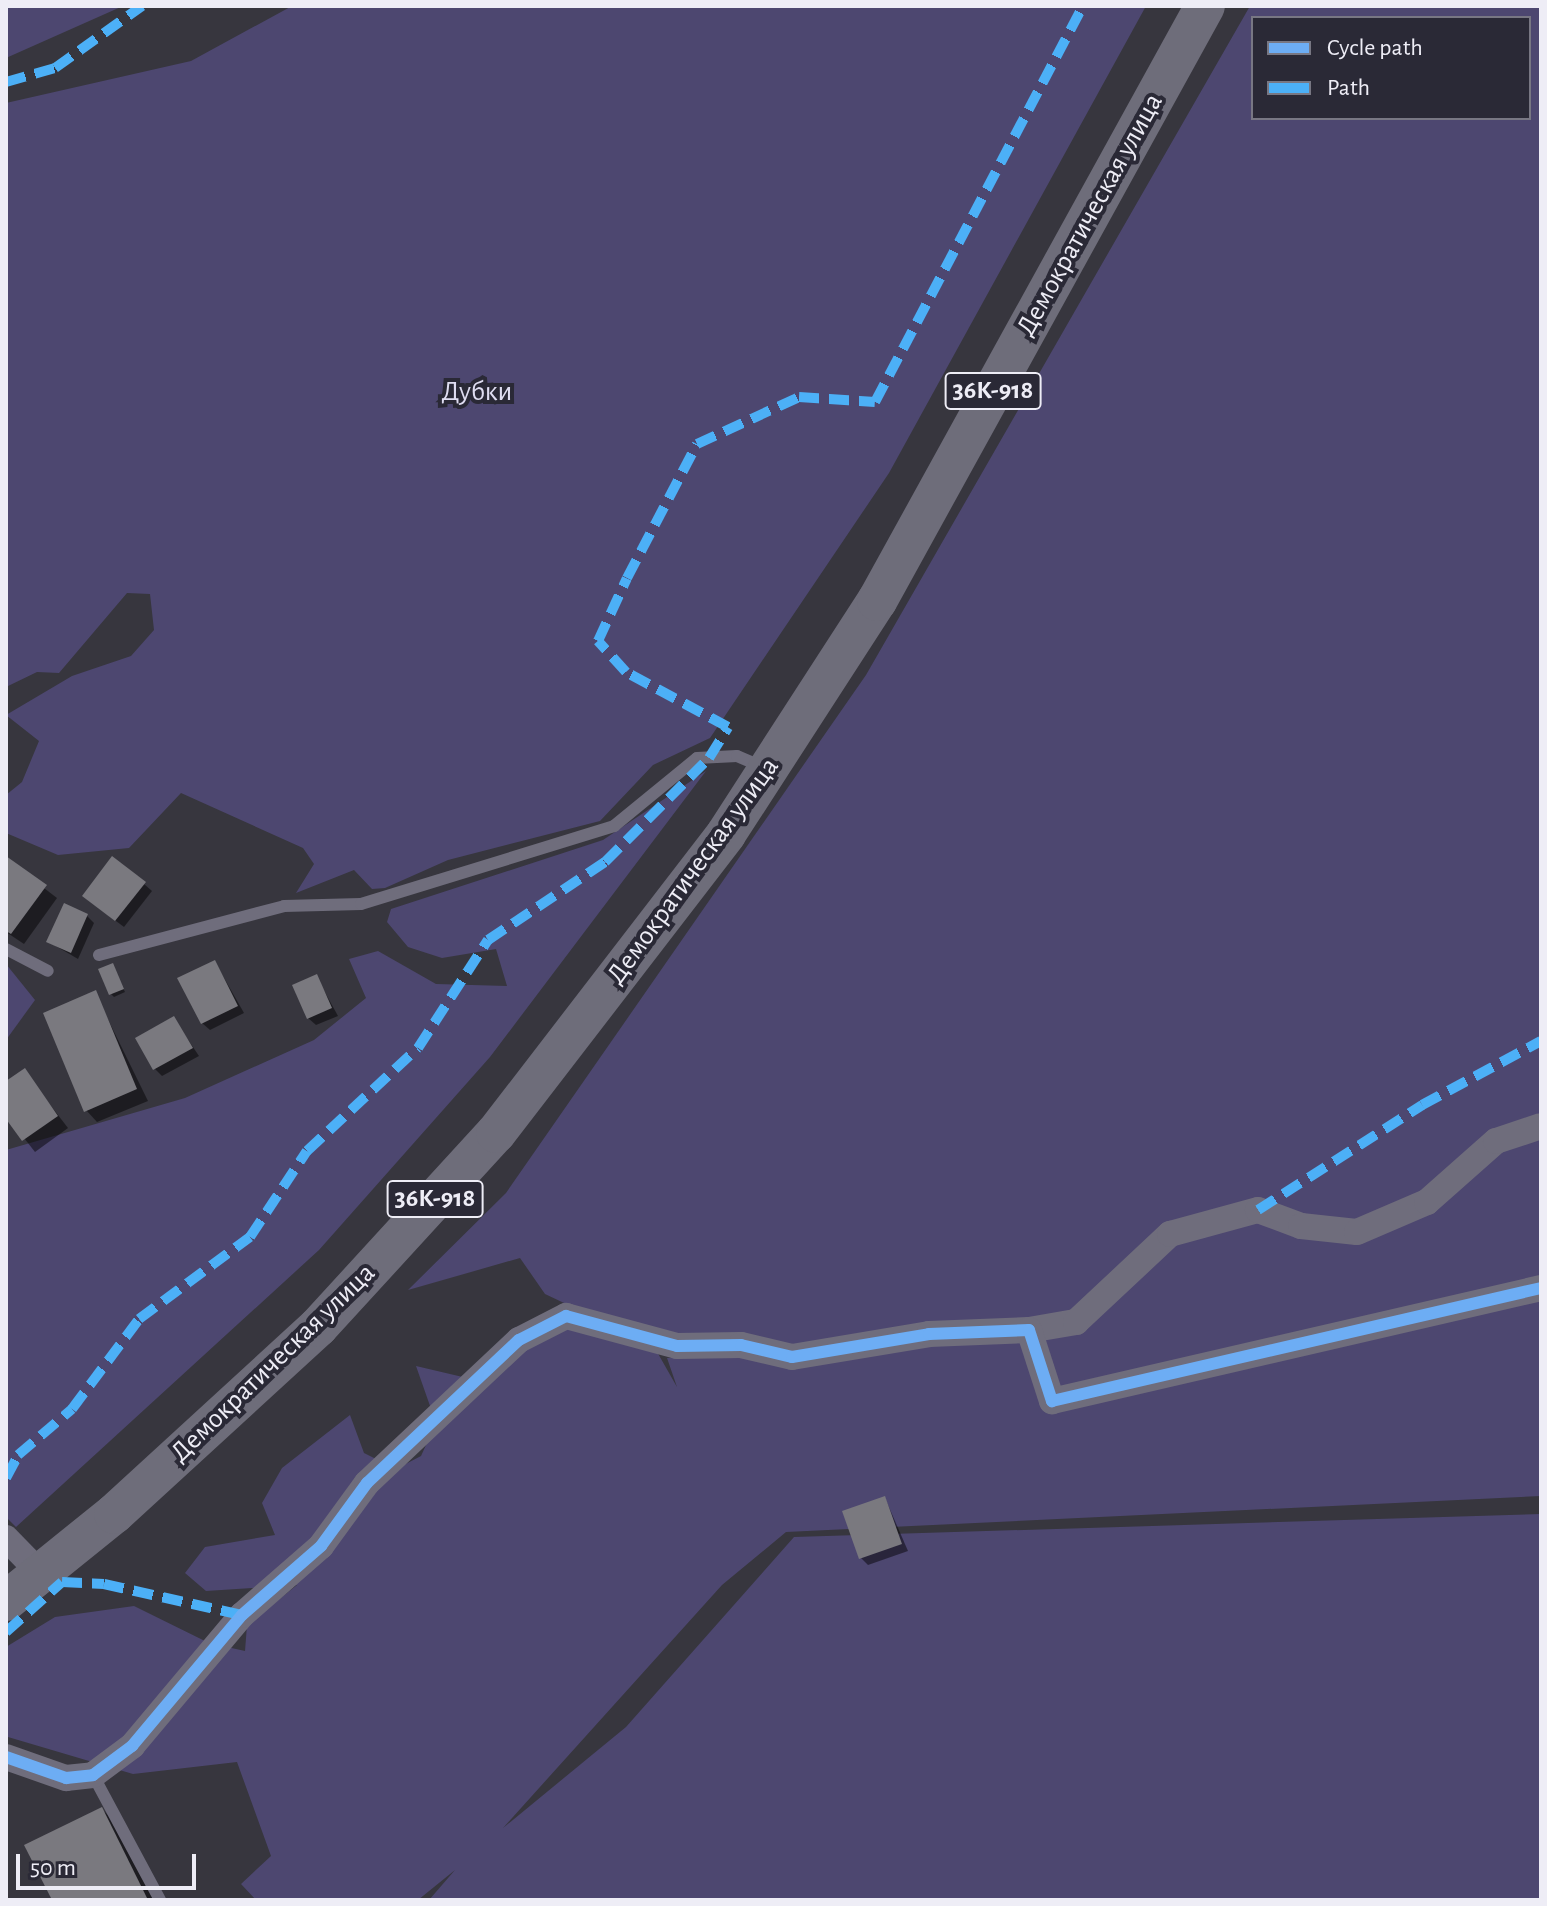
<!DOCTYPE html>
<meta charset="utf-8">
<style>
body{margin:0}
#map{position:relative;width:1547px;height:1906px;overflow:hidden;background:#37363e;font-family:"Alegreya Sans",sans-serif}
div>[style]{position:absolute}
[style*='--x']{left:calc(var(--x)*1px);top:calc(var(--y)*1px);width:calc(var(--w)*1px);rotate:calc(var(--a)*1deg)}
.green>*{inset:0;background:#4d4770}
.shadow>*{inset:0;background:#0007}
.building>*{inset:0;background:#7a797f}
.lane>*{height:12px;margin:-6px;padding:0 6px;transform-origin:6px;border-radius:6px;background:#6f6d7c}
.street>*{height:26px;margin:-13px;padding:0 13px;transform-origin:13px;border-radius:13px;background:#6f6d7c}
.primary>*{height:40px;margin:-20px;padding:0 20px;transform-origin:20px;border-radius:20px;background:#6e6d7a}
.quiet>*{height:10px;margin-top:-5px;transform-origin:0;background:repeating-linear-gradient(90deg,#4cb0f7 0 20px,transparent 0 30px)}
.cycleway>*{height:12px;margin:-6px;padding:0 6px;transform-origin:6px;border-radius:6px;background:#6dadf4}
span{translate:-50% -50%;white-space:nowrap;text-align:center;line-height:1.15;-webkit-text-stroke:8px #2a2936;paint-order:stroke}
.shield-label span{padding:2px 6px;background:#2a2936;border:2px solid;border-radius:6px;-webkit-text-stroke-width:0}
.shield-label{font-size:26px;color:#eeedf6;font-weight:700}
.street-label{font-size:28px;color:#eeedf6}
.park-label{font-size:28px;color:#dfddf1}
.frame{position:absolute;inset:0;border:8px solid #eeedf6;pointer-events:none}
.legend{position:absolute;left:1251px;top:16px;width:280px;height:104px;box-sizing:border-box;background:#2a2936;border:2px solid #787783;margin:0;padding:10px 14px;list-style:none;font-size:24px;color:#eeedf6}
.legend li{display:flex;align-items:center;gap:16px;height:40px}
.legend b{width:40px;border:2px solid #787783}
.scale{position:absolute;left:16px;top:1854px;width:180px;height:36px;box-sizing:border-box;border:4px solid #eeedf6;border-top:0;padding-left:10px;font-size:24px;line-height:28px;white-space:nowrap;color:#eeedf6;-webkit-text-stroke:6px #2a2936;paint-order:stroke}
</style>
<div id="map">
<div class="green">
<div style="clip-path:polygon(6px 6px,123px 6px,6px 58px)"></div>
<div style="clip-path:polygon(292px 6px,1146px 6px,889px 473px,710px 738px,653px 765px,600px 821px,448px 860px,385px 888px,372px 889px,354px 870px,296px 893px,314px 864px,303px 848px,181px 793px,129px 848px,58px 855px,6px 833px,6px 795px,22px 782px,39px 741px,6px 715px,72px 676px,131px 656px,154px 630px,150px 594px,127px 593px,59px 673px,37px 672px,6px 687px,6px 103px,191px 61px)"></div>
<div style="clip-path:polygon(evenodd,1250px 6px,1541px 6px,1541px 1496px,786px 1532px,722px 1585px,503px 1828px,626px 1727px,794px 1537px,1541px 1514px,1541px 1900px,429px 1900px,455px 1870px,418px 1900px,256px 1900px,241px 1884px,271px 1856px,237px 1762px,133px 1774px,8px 1737px,6px 1647px,55px 1617px,134px 1606px,209px 1643px,245px 1651px,247px 1625px,297px 1585px,206px 1591px,185px 1573px,205px 1547px,275px 1535px,262px 1503px,282px 1468px,350px 1415px,364px 1453px,396px 1469px,421px 1456px,436px 1423px,416px 1366px,484px 1382px,531px 1332px,588px 1326px,652px 1343px,677px 1387px,667px 1358px,735px 1354px,598px 1319px,545px 1294px,520px 1258px,408px 1290px,506px 1193px,866px 675px,1250px 6px,1253px 18px,1529px 18px,1529px 118px,1253px 118px,1253px 18px)"></div>
<div style="clip-path:polygon(706px 771px,490px 1057px,319px 1250px,16px 1527px,6px 1517px,6px 1150px,185px 1098px,314px 1040px,366px 998px,349px 959px,378px 951px,436px 984px,507px 986px,496px 949px,442px 958px,408px 947px,387px 922px,391px 909px,603px 840px)"></div>
<div style="clip-path:polygon(6px 964px,35px 1000px,6px 1040px)"></div>
</div>
<div class="shadow">
<div style="clip-path:polygon(6px 859px,57px 898px,24px 944px,6px 932px)"></div>
<div style="clip-path:polygon(144px 884px,152px 891px,124px 927px,92px 903px)"></div>
<div style="clip-path:polygon(87px 916px,94px 923px,78px 959px,49px 942px)"></div>
<div style="clip-path:polygon(215px 962px,244px 1013px,210px 1030px,202px 1023px)"></div>
<div style="clip-path:polygon(112px 966px,125px 992px,114px 997px,111px 994px)"></div>
<div style="clip-path:polygon(316px 976px,338px 1016px,316px 1025px,308px 1018px)"></div>
<div style="clip-path:polygon(95px 993px,148px 1101px,97px 1122px,86px 1110px)"></div>
<div style="clip-path:polygon(174px 1019px,199px 1056px,162px 1076px,155px 1069px)"></div>
<div style="clip-path:polygon(24px 1071px,68px 1128px,35px 1152px,6px 1115px,6px 1083px)"></div>
<div style="clip-path:polygon(885px 1498px,908px 1551px,868px 1565px,861px 1558px)"></div>
<div style="clip-path:polygon(102px 1809px,117px 1825px,155px 1900px,54px 1900px)"></div>
</div>
<div class="building">
<div style="clip-path:polygon(6px 856px,47px 885px,11px 934px,6px 931px)"></div>
<div style="clip-path:polygon(112px 856px,146px 882px,115px 921px,82px 896px)"></div>
<div style="clip-path:polygon(64px 903px,88px 914px,71px 953px,46px 942px)"></div>
<div style="clip-path:polygon(215px 960px,238px 1006px,201px 1024px,177px 978px)"></div>
<div style="clip-path:polygon(113px 963px,124px 989px,109px 995px,98px 969px)"></div>
<div style="clip-path:polygon(317px 974px,332px 1008px,307px 1019px,292px 985px)"></div>
<div style="clip-path:polygon(96px 990px,137px 1089px,84px 1112px,43px 1013px)"></div>
<div style="clip-path:polygon(174px 1016px,193px 1048px,153px 1070px,135px 1038px)"></div>
<div style="clip-path:polygon(25px 1068px,58px 1116px,22px 1141px,6px 1119px,6px 1081px)"></div>
<div style="clip-path:polygon(885px 1496px,902px 1544px,859px 1559px,842px 1511px)"></div>
<div style="clip-path:polygon(102px 1807px,148px 1900px,52px 1900px,24px 1845px)"></div>
</div>
<div class="lane">
<div style="--x:6;--y:949;--w:47;--a:27.6"></div>
<div style="--x:99;--y:955;--w:191;--a:-14.8"></div>
<div style="--x:284;--y:906;--w:77;--a:-1.5"></div>
<div style="--x:361;--y:904;--w:265;--a:-17.1"></div>
<div style="--x:614;--y:826;--w:107;--a:-39.3"></div>
<div style="--x:697;--y:758;--w:40;--a:-2.9"></div>
<div style="--x:737;--y:756;--w:28;--a:23"></div>
<div style="--x:93;--y:1775;--w:142;--a:61.8"></div>
</div>
<div class="street">
<div style="--x:1029;--y:1330;--w:48;--a:-9.7"></div>
<div style="--x:1076;--y:1322;--w:129;--a:-43.1"></div>
<div style="--x:1170;--y:1234;--w:91;--a:-15.3"></div>
<div style="--x:1258;--y:1210;--w:46;--a:20.4"></div>
<div style="--x:1301;--y:1226;--w:56;--a:6.1"></div>
<div style="--x:1357;--y:1232;--w:76;--a:-23.2"></div>
<div style="--x:1427;--y:1202;--w:92;--a:-41.5"></div>
<div style="--x:1496;--y:1141;--w:47;--a:-18.4"></div>
<div style="--x:6;--y:1538;--w:50;--a:45.8"></div>
<div style="--x:6;--y:1757;--w:64;--a:19.3"></div>
<div style="--x:66;--y:1778;--w:27;--a:-6"></div>
<div style="--x:93;--y:1775;--w:49;--a:-36.6"></div>
<div style="--x:132;--y:1746;--w:171;--a:-50"></div>
<div style="--x:242;--y:1615;--w:105;--a:-41.1"></div>
<div style="--x:321;--y:1546;--w:78;--a:-53.9"></div>
<div style="--x:367;--y:1483;--w:209;--a:-43.3"></div>
<div style="--x:519;--y:1340;--w:53;--a:-27.1"></div>
<div style="--x:566;--y:1316;--w:115;--a:15.1"></div>
<div style="--x:677;--y:1346;--w:64;--a:-0.9"></div>
<div style="--x:741;--y:1345;--w:52;--a:13.2"></div>
<div style="--x:792;--y:1357;--w:139;--a:-9.5"></div>
<div style="--x:929;--y:1334;--w:100;--a:-2.3"></div>
<div style="--x:1029;--y:1330;--w:75;--a:72.1"></div>
<div style="--x:1052;--y:1401;--w:502;--a:-13.01"></div>
</div>
<div class="primary">
<div style="--x:6;--y:1601;--w:139;--a:-38.9"></div>
<div style="--x:114;--y:1514;--w:277;--a:-42.5"></div>
<div style="--x:318;--y:1327;--w:263;--a:-47.5"></div>
<div style="--x:496;--y:1133;--w:377;--a:-52.4"></div>
<div style="--x:726;--y:834;--w:278;--a:-57.1"></div>
<div style="--x:877;--y:601;--w:679;--a:-61.13"></div>
</div>
<div class="quiet">
<div style="--x:6;--y:82;--w:51;--a:-15.9"></div>
<div style="--x:55;--y:68;--w:107;--a:-35.5"></div>
<div style="--x:1258;--y:1210;--w:195;--a:-32.6"></div>
<div style="--x:1422;--y:1105;--w:135;--a:-28.3"></div>
<div style="--x:6;--y:1478;--w:26;--a:-62"></div>
<div style="--x:18;--y:1455;--w:71;--a:-40.4"></div>
<div style="--x:72;--y:1409;--w:112;--a:-53.3"></div>
<div style="--x:139;--y:1319;--w:138;--a:-36.5"></div>
<div style="--x:250;--y:1237;--w:103;--a:-56.5"></div>
<div style="--x:307;--y:1151;--w:151;--a:-42.9"></div>
<div style="--x:418;--y:1048;--w:129;--a:-57.1"></div>
<div style="--x:488;--y:940;--w:141;--a:-33.7"></div>
<div style="--x:605;--y:862;--w:147;--a:-45"></div>
<div style="--x:709;--y:758;--w:36;--a:-58"></div>
<div style="--x:728;--y:727;--w:116;--a:-151.7"></div>
<div style="--x:626;--y:672;--w:42;--a:-132.1"></div>
<div style="--x:598;--y:641;--w:69;--a:-65.3"></div>
<div style="--x:627;--y:578;--w:151;--a:-62.4"></div>
<div style="--x:697;--y:444;--w:112;--a:-24.7"></div>
<div style="--x:799;--y:397;--w:76;--a:3.8"></div>
<div style="--x:875;--y:402;--w:447;--a:-62.3"></div>
<div style="--x:6;--y:1632;--w:75;--a:-41.8"></div>
<div style="--x:62;--y:1582;--w:42;--a:2.7"></div>
<div style="--x:104;--y:1584;--w:141;--a:12.7"></div>
</div>
<div class="cycleway">
<div style="--x:6;--y:1757;--w:64;--a:19.3"></div>
<div style="--x:66;--y:1778;--w:27;--a:-6"></div>
<div style="--x:93;--y:1775;--w:49;--a:-36.6"></div>
<div style="--x:132;--y:1746;--w:171;--a:-50"></div>
<div style="--x:242;--y:1615;--w:105;--a:-41.1"></div>
<div style="--x:321;--y:1546;--w:78;--a:-53.9"></div>
<div style="--x:367;--y:1483;--w:209;--a:-43.3"></div>
<div style="--x:519;--y:1340;--w:53;--a:-27.1"></div>
<div style="--x:566;--y:1316;--w:115;--a:15.1"></div>
<div style="--x:677;--y:1346;--w:64;--a:-0.9"></div>
<div style="--x:741;--y:1345;--w:52;--a:13.2"></div>
<div style="--x:792;--y:1357;--w:139;--a:-9.5"></div>
<div style="--x:929;--y:1334;--w:100;--a:-2.3"></div>
<div style="--x:1029;--y:1330;--w:75;--a:72.1"></div>
<div style="--x:1052;--y:1401;--w:502;--a:-13.01"></div>
</div>
<div class="shield-label">
<span style="left:993px;top:391px">36К-918</span>
<span style="left:435px;top:1199px">36К-918</span>
</div>
<div class="street-label">
<span style="left:1090px;top:215px;rotate:-61deg">Демократическая улица</span>
<span style="left:693px;top:871px;rotate:-54deg">Демократическая улица</span>
<span style="left:273px;top:1363px;rotate:-44deg">Демократическая улица</span>
</div>
<div class="park-label">
<span style="left:477px;top:392px">Дубки</span>
</div>
<div class="frame"></div>
<ul class="legend">
<li><b style="height:10px;background:#6dadf4"></b>Cycle path</li>
<li><b style="height:10px;background:#4cb0f7"></b>Path</li>
</ul>
<div class="scale">50 m</div>
</div>
